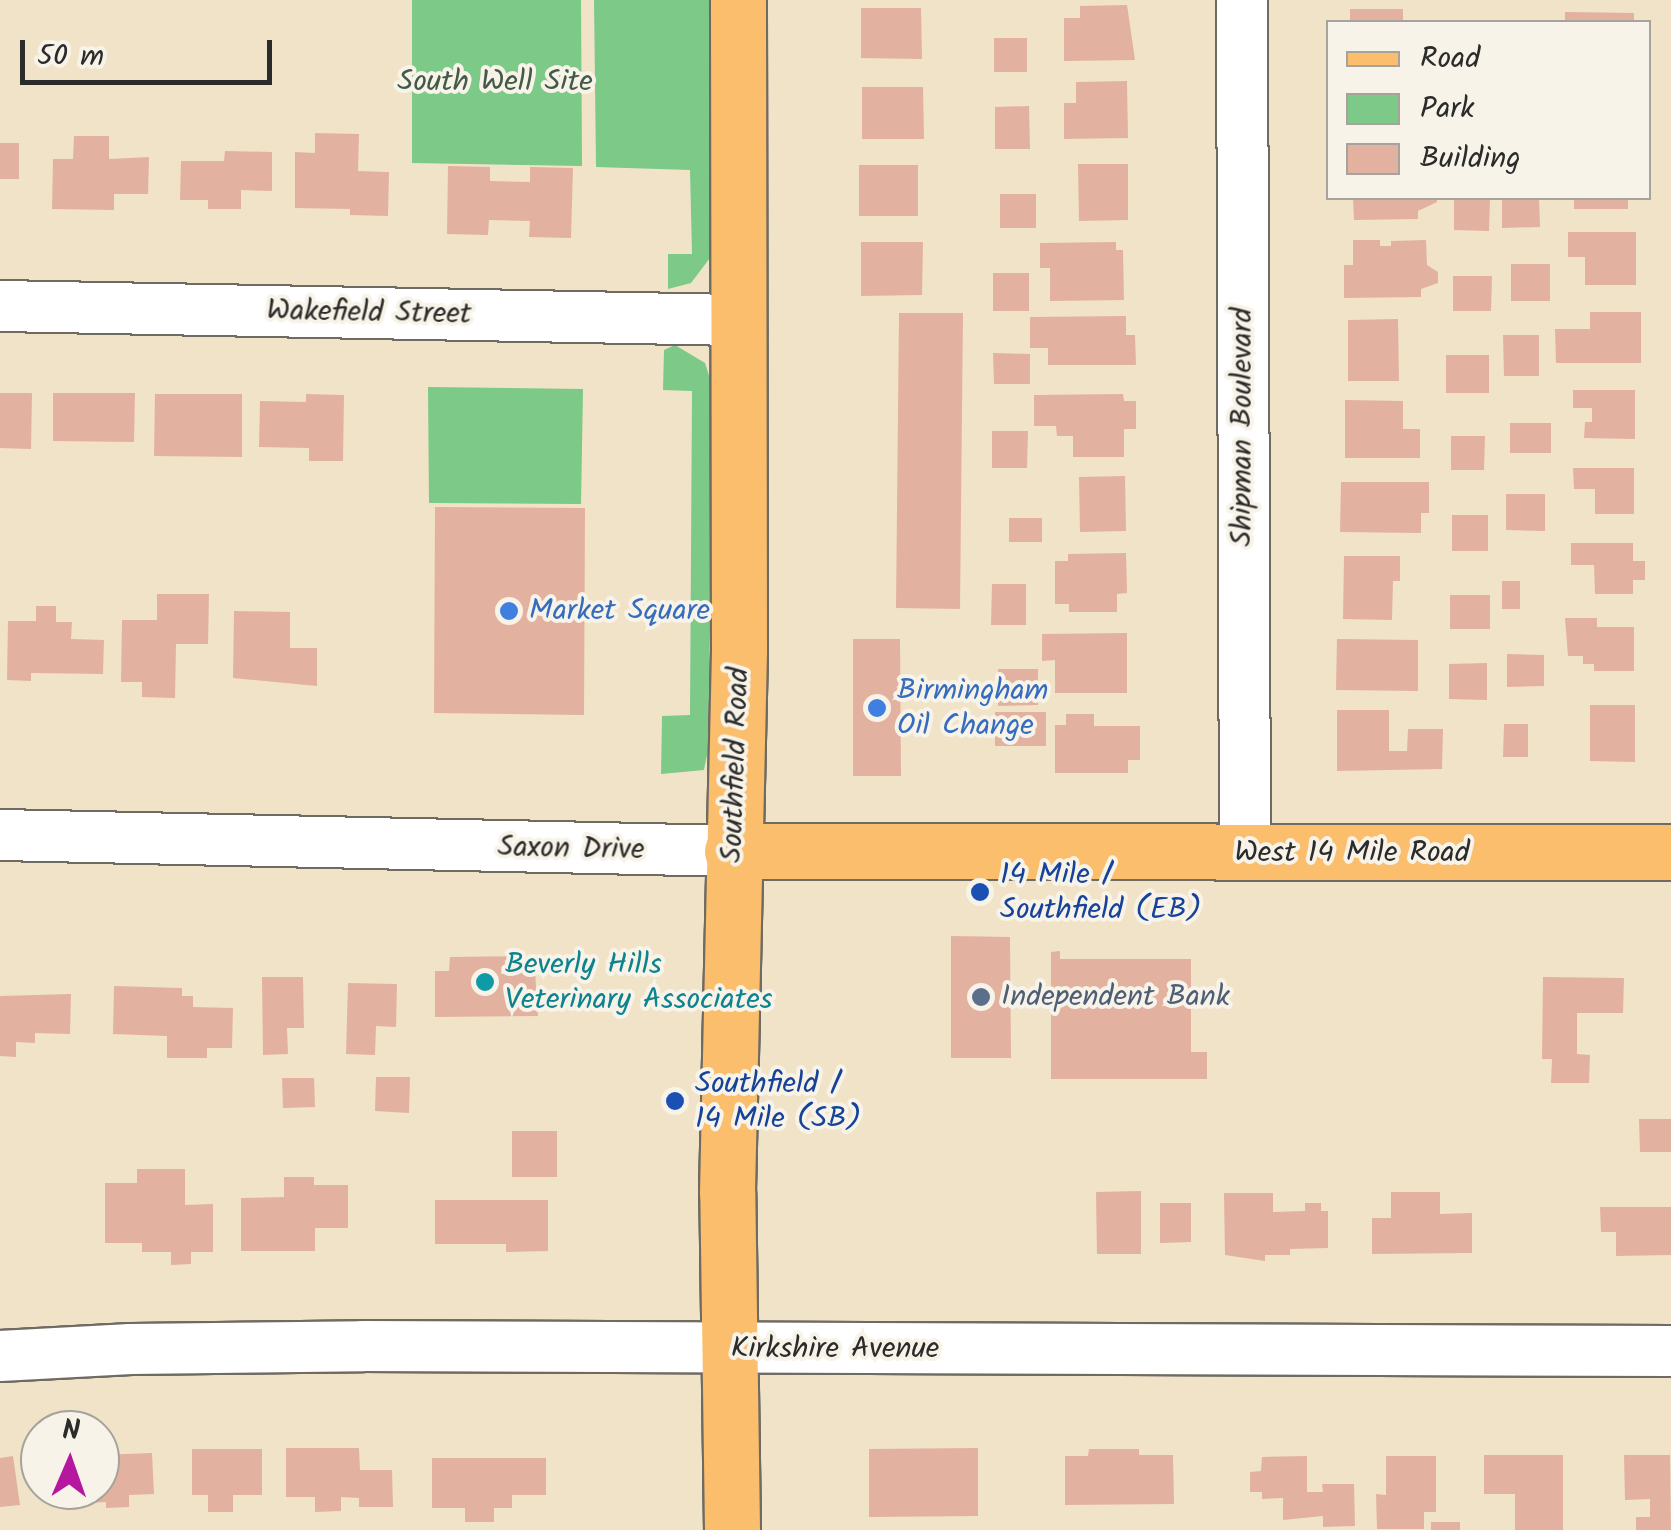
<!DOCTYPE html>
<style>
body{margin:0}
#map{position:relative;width:1671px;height:1530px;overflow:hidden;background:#f1e3c8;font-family:Kalam,sans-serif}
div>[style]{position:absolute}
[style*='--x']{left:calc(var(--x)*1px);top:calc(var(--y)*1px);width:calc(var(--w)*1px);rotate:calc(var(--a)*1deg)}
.green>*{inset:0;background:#7cc988}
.building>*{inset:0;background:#e3b19f}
.roads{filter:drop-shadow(2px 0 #706b62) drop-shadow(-2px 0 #706b62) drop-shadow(0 2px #706b62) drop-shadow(0 -2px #706b62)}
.minor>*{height:50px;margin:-25px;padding:0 25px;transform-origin:25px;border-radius:25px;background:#fff}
.major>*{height:55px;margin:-27.5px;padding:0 27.5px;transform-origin:27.5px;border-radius:27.5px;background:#fabe6d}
.dots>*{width:28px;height:28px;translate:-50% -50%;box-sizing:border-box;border:5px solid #f7f3e8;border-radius:50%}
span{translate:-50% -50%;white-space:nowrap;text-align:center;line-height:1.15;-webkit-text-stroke:8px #f7f3e8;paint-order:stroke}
.park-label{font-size:30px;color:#435a47}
.street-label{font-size:30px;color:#2b2b2b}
.shop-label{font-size:30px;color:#366cbe}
.left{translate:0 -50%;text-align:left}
.transit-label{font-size:30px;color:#164399}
.culture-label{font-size:30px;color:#0d838f}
.service-label{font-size:30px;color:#4e5e75}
.legend{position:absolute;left:1326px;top:20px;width:325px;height:180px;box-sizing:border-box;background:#f7f3e8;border:2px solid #a5a39c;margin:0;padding:12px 18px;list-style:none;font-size:30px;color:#2b2b2b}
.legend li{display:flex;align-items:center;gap:20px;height:50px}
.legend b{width:50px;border:2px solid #a5a39c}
.north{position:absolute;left:20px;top:1410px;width:100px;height:100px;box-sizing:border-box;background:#f7f3e8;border:2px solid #a5a39c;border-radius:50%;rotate:2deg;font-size:28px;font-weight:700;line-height:40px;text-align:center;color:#2b2b2b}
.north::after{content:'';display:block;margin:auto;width:35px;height:45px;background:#b5179e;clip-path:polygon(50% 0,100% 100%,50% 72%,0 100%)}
.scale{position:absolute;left:20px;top:40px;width:252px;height:45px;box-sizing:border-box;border:5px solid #2b2b2b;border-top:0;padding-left:12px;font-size:30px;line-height:35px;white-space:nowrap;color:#2b2b2b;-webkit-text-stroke:8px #f7f3e8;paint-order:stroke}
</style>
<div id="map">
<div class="green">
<div style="clip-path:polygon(412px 0,581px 0,582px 166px,412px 163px)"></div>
<div style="clip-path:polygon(594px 0,722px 0,716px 250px,691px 283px,668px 289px,668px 254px,692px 254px,690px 170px,596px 167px)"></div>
<div style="clip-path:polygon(675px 345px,705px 363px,714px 391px,708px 750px,704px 770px,661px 774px,662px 716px,690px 715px,692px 391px,663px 390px,664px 350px)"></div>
<div style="clip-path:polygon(428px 387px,583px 389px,581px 504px,429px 503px)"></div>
</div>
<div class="building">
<div style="clip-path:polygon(1127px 5px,1135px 60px,1064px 61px,1064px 18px,1080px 18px,1080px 6px)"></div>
<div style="clip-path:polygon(861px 8px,921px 8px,922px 59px,861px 58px)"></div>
<div style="clip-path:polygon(1350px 9px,1403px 9px,1403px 22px,1350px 22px)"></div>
<div style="clip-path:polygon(1565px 12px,1634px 13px,1634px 22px,1565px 22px)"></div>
<div style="clip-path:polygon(994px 38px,1027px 38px,1027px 72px,994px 72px)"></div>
<div style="clip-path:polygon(1127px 81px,1128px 138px,1064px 139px,1064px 103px,1076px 103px,1076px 82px)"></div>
<div style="clip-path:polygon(862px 87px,923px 87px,924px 139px,862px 139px)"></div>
<div style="clip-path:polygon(1029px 106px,1030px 149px,995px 149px,995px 107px)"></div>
<div style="clip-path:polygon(315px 133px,359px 134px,358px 171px,389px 172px,388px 216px,350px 215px,350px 209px,295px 208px,295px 152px,315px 153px)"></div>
<div style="clip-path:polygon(74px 136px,109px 136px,109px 159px,149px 157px,148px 194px,114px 194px,114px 210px,52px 209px,53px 159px,73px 159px)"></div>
<div style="clip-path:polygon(0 143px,19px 143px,19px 179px,0 179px)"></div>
<div style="clip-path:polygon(225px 151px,272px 152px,272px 191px,241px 190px,241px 209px,208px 209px,208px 200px,180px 200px,181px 161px,224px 161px)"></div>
<div style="clip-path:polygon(1078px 164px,1128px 164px,1128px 220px,1079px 221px)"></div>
<div style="clip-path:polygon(859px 165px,918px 165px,918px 216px,859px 216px)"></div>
<div style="clip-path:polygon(448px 166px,490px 167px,490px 181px,530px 182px,530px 167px,573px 168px,571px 238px,529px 237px,530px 221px,489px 220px,488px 235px,447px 234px)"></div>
<div style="clip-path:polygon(1000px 194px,1036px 194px,1036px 228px,1000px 228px)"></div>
<div style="clip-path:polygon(1353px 198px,1437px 198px,1437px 202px,1418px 211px,1418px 219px,1354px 220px)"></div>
<div style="clip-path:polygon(1454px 198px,1490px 198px,1489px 231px,1454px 230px)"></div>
<div style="clip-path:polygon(1502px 198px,1539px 198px,1540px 227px,1502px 228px)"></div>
<div style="clip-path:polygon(1574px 198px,1628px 198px,1628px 209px,1574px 209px)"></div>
<div style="clip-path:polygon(1568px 232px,1636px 232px,1636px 285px,1585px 285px,1585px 257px,1568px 257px)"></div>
<div style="clip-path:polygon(1353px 240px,1380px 240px,1380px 246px,1391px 246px,1391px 241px,1426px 240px,1427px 265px,1438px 272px,1438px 283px,1421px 289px,1421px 297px,1344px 298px,1344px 265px,1353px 265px)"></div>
<div style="clip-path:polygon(861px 242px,923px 242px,922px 295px,861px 296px)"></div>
<div style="clip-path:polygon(1116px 242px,1116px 250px,1123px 250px,1124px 300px,1050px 301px,1050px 268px,1040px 268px,1040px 243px)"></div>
<div style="clip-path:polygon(1511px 264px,1550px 264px,1550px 301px,1511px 301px)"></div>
<div style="clip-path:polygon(993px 273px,1029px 273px,1029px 311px,993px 311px)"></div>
<div style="clip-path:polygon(1453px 276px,1492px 276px,1491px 311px,1453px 311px)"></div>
<div style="clip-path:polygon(1590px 312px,1641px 312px,1641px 363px,1556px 363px,1555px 329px,1590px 329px)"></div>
<div style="clip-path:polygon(899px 313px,963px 313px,960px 609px,896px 608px)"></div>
<div style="clip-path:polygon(1126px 316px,1126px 335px,1135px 335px,1136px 365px,1048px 365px,1048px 348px,1030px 348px,1030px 317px)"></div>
<div style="clip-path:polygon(1398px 319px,1399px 381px,1348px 381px,1348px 320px)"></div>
<div style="clip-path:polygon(1503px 335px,1539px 335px,1539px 376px,1504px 376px)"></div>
<div style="clip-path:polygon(993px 353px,1030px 354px,1030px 384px,994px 384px)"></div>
<div style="clip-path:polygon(1446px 355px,1489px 355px,1489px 393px,1446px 393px)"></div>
<div style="clip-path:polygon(1573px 390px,1635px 390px,1635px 439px,1584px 438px,1585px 422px,1592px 422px,1592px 408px,1573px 408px)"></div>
<div style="clip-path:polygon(0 393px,32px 393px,31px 449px,0 448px)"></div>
<div style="clip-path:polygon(53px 393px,135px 393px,134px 442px,53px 441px)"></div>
<div style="clip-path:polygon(155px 394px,242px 394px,242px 457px,154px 456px)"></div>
<div style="clip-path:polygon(306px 394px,344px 395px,343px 461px,309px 461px,309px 448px,259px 447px,260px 401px,306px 402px)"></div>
<div style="clip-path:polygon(1123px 394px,1124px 401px,1136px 401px,1136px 429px,1124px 429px,1124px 457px,1073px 457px,1073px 436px,1057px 436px,1056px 426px,1034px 426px,1034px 395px)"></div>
<div style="clip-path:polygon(1345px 400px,1403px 401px,1403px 429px,1420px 429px,1420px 458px,1345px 458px)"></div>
<div style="clip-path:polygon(1510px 423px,1551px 423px,1551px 453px,1510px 453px)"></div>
<div style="clip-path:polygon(992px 431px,1028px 431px,1027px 468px,992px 468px)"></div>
<div style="clip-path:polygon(1451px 436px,1485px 436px,1484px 470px,1451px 470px)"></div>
<div style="clip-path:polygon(1573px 468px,1634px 468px,1634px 514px,1595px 514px,1595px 489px,1574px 489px)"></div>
<div style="clip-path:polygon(1125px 476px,1126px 531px,1080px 532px,1079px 477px)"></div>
<div style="clip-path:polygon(1341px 482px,1429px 482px,1429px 513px,1421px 513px,1421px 533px,1340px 532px)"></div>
<div style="clip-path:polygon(1506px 494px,1545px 494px,1545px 531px,1506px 530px)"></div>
<div style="clip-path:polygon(435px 507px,585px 508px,584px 715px,434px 713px)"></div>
<div style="clip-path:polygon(1452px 515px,1488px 515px,1488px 551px,1452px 551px)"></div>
<div style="clip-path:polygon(1009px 518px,1042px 518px,1042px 542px,1009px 542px)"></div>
<div style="clip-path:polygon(1571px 543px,1633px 543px,1633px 561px,1645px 561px,1645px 580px,1633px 580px,1633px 594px,1595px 594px,1594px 565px,1571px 565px)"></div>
<div style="clip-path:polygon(1126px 553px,1127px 593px,1117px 594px,1117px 612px,1069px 612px,1069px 604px,1055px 604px,1055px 561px,1068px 561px,1068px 554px)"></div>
<div style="clip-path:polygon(1344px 556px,1400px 556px,1400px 581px,1393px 581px,1392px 620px,1343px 619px)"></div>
<div style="clip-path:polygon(1502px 581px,1520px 581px,1520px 609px,1502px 609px)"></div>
<div style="clip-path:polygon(992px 584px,1026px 584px,1026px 625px,991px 625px)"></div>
<div style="clip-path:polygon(157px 594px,209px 594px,208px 644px,176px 644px,175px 698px,142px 697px,142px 682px,121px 682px,122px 620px,157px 620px)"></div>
<div style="clip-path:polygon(1450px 595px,1490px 595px,1490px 629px,1450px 629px)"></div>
<div style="clip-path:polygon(36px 606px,56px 606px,56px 622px,72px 622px,71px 639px,104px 640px,103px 674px,31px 673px,31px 681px,7px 680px,8px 621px,36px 621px)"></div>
<div style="clip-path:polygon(234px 611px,290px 612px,290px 648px,317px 648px,317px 686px,233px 678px)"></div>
<div style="clip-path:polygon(1565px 618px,1597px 618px,1597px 627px,1634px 627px,1634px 671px,1594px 671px,1594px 664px,1583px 664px,1583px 656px,1568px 656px)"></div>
<div style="clip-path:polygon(1127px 633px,1127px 693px,1055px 693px,1055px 660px,1042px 661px,1042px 634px)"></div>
<div style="clip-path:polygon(853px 639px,900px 639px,901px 776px,853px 776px)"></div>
<div style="clip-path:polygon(1337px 639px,1418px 640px,1418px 691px,1336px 690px)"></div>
<div style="clip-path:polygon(1507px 654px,1544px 655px,1544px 686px,1507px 687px)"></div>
<div style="clip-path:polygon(1487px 663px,1487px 700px,1449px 699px,1449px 664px)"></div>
<div style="clip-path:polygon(998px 669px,1038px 669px,1038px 705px,998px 706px)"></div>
<div style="clip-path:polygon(1590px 705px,1635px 705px,1635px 762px,1590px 761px)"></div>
<div style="clip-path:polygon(1337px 710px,1389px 710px,1389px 751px,1407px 751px,1408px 729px,1443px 729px,1442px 769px,1337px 771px)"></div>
<div style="clip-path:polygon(995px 712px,1046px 712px,1046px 746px,995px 746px)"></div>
<div style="clip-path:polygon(1066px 714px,1094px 714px,1094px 726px,1140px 726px,1140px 760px,1128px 760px,1128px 773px,1055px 773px,1055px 725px,1066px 725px)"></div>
<div style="clip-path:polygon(1504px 724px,1528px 724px,1528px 757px,1503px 757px)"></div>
<div style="clip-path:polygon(951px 936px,1010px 937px,1011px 1058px,951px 1058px)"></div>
<div style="clip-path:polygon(1060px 951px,1060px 959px,1191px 959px,1191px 1052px,1207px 1052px,1207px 1079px,1051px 1079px,1051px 952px)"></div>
<div style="clip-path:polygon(534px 956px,538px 1016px,435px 1017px,435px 971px,449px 971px,450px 957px)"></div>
<div style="clip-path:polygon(262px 977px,303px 977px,304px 1028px,287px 1028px,288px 1054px,263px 1055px)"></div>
<div style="clip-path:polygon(1543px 977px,1624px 978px,1623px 1013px,1577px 1013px,1577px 1054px,1590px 1055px,1589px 1083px,1551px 1083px,1552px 1059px,1542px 1059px)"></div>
<div style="clip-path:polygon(348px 983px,397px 984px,396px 1027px,376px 1026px,375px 1055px,346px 1054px)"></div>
<div style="clip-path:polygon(114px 986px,182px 988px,182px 996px,193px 996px,193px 1007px,233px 1008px,232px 1048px,207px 1048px,207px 1058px,167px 1058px,167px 1036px,113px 1034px)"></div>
<div style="clip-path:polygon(71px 994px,70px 1034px,35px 1033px,35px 1043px,16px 1042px,16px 1057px,0 1056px,0 996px)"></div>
<div style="clip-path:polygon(376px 1077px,410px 1077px,409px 1113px,375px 1111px)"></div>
<div style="clip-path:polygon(282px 1078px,314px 1078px,315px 1107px,283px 1108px)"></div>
<div style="clip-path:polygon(1639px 1119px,1671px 1119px,1671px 1152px,1640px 1152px)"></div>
<div style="clip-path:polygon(512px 1131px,557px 1131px,557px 1177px,512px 1177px)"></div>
<div style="clip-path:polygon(137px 1169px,185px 1169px,185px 1205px,213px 1204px,213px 1252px,191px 1252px,191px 1264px,171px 1265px,171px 1252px,142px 1252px,142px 1243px,105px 1243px,105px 1183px,137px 1183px)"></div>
<div style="clip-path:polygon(284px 1177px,314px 1177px,314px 1185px,348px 1185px,348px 1228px,315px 1228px,315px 1251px,241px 1251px,241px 1198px,284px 1197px)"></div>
<div style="clip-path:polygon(1141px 1191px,1141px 1254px,1097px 1254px,1096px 1192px)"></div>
<div style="clip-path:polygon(1391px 1192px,1440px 1192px,1440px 1214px,1472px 1213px,1472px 1253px,1372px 1254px,1372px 1218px,1391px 1218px)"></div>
<div style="clip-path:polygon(1224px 1193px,1273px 1193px,1273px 1212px,1305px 1211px,1305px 1203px,1321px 1203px,1321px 1211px,1328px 1211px,1328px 1248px,1290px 1249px,1290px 1255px,1265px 1255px,1265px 1261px,1225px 1255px)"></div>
<div style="clip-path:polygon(435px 1200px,548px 1200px,548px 1251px,506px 1252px,506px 1244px,435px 1244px)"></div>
<div style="clip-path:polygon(1160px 1203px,1191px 1203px,1191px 1242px,1160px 1243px)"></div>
<div style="clip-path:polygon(1600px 1207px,1671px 1207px,1671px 1255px,1616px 1256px,1616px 1232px,1601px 1232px)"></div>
<div style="clip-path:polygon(286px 1448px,359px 1448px,360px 1470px,392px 1470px,393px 1507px,359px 1507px,359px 1498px,341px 1497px,341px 1511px,315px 1512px,315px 1497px,286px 1497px)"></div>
<div style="clip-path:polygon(978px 1448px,978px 1516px,869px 1517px,869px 1449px)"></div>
<div style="clip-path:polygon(192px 1449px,262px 1449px,262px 1495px,233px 1495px,233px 1512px,208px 1512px,208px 1495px,192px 1495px)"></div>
<div style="clip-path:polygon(1089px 1449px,1139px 1449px,1139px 1455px,1173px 1455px,1174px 1504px,1065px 1505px,1065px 1456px,1088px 1456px)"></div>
<div style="clip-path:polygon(152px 1453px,154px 1494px,129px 1495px,129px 1507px,106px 1508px,106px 1502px,87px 1503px,87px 1497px,60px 1498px,59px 1490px,100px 1490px,100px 1455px)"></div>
<div style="clip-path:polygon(1484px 1455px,1563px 1455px,1563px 1530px,1515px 1530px,1515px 1494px,1484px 1494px)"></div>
<div style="clip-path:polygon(1624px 1455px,1670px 1455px,1671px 1530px,1636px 1530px,1636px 1517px,1650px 1517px,1650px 1499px,1625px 1500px)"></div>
<div style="clip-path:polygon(13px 1456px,20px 1505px,0 1507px,0 1458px)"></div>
<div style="clip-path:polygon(1307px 1456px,1307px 1492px,1323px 1492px,1322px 1484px,1354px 1484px,1355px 1526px,1323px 1527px,1323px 1516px,1283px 1520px,1283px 1498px,1262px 1499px,1262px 1492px,1250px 1492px,1250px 1472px,1261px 1471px,1262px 1457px)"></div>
<div style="clip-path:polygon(1386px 1456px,1436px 1456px,1436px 1512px,1424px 1512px,1424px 1529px,1377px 1529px,1376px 1494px,1386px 1495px)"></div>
<div style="clip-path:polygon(432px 1458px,546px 1458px,546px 1495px,512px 1495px,512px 1508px,494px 1508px,494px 1522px,465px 1522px,465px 1508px,432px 1508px)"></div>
<div style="clip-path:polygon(1431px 1522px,1460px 1522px,1460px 1530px,1431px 1530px)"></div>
</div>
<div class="roads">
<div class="minor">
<div style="--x:1242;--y:0;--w:854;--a:89.8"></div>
<div style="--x:0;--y:306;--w:738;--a:1.09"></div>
<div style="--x:0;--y:835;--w:732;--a:1.25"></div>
<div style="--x:0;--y:1356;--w:131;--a:-3.1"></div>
<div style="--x:131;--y:1349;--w:232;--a:-0.7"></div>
<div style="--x:363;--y:1346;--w:1308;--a:0.22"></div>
</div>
<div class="major">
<div style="--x:732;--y:851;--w:939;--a:0.06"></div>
<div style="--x:732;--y:1530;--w:338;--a:-90.8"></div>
<div style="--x:727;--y:1192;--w:543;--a:-88.73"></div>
<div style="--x:739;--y:649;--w:649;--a:-90.09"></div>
</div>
</div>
<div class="dots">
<div style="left:509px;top:611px;background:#3f7fe0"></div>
<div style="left:877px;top:708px;background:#3f7fe0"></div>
<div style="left:980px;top:892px;background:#1a4fb4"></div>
<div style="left:485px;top:982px;background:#0f9aa8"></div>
<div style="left:981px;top:997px;background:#5c6f8a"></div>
<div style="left:675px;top:1101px;background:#1a4fb4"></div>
</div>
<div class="park-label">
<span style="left:495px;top:82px">South Well Site</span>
</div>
<div class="street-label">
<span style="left:369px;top:313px;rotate:1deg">Wakefield Street</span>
<span style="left:1243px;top:427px;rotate:-90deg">Shipman Boulevard</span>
<span style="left:736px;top:765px;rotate:-88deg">Southfield Road</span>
<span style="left:571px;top:849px;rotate:1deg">Saxon Drive</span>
<span style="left:1352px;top:853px">West 14 Mile Road</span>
<span style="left:835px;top:1349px">Kirkshire Avenue</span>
</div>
<div class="shop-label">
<span class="left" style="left:529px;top:611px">Market Square</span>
<span class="left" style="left:897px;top:708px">Birmingham<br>Oil Change</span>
</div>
<div class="transit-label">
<span class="left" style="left:1000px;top:892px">14 Mile /<br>Southfield (EB)</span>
<span class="left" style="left:695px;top:1101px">Southfield /<br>14 Mile (SB)</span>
</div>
<div class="culture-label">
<span class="left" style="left:505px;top:982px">Beverly Hills<br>Veterinary Associates</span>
</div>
<div class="service-label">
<span class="left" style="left:1001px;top:997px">Independent Bank</span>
</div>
<ul class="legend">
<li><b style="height:12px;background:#fabe6d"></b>Road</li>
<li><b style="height:28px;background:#7cc988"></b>Park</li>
<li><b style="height:28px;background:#e3b19f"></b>Building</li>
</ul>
<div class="north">N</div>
<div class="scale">50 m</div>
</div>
